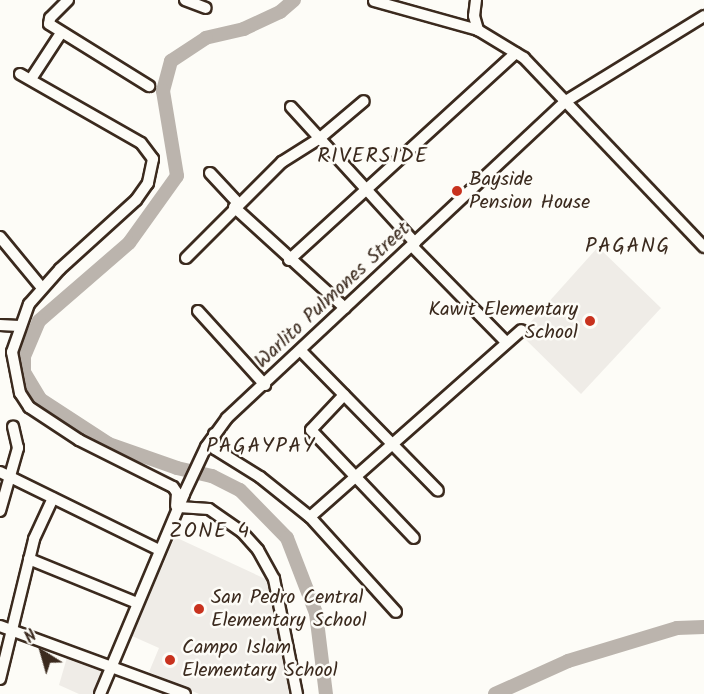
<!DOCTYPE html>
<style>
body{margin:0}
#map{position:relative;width:704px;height:694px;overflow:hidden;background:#fdfcf7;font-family:Kalam,sans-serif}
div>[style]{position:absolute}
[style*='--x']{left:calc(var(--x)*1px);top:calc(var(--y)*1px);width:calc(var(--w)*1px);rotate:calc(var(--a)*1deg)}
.built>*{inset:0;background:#efece7}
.river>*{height:14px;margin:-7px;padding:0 7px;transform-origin:7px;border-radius:7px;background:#bbb4ad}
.roads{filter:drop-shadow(2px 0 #3b2a1e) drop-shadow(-2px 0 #3b2a1e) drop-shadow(0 2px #3b2a1e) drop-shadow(0 -2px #3b2a1e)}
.minor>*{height:10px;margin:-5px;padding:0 5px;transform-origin:5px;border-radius:5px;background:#fdfcf7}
.dots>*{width:16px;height:16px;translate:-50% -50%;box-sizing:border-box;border:3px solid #fdfcf7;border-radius:50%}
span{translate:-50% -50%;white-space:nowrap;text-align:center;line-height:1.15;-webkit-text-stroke:5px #fdfcf7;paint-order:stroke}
.poi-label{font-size:20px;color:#3b2a1e}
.left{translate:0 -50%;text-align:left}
.right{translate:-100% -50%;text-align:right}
.street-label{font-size:20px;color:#3b2a1e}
.neighbourhood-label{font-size:21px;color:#3b2a1e;letter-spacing:1.5px}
.north{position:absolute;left:12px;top:622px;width:60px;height:60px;-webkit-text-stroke:4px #fdfcf7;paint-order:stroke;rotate:323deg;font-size:16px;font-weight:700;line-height:24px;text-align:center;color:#3b2a1e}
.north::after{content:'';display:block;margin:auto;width:21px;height:27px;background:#3b2a1e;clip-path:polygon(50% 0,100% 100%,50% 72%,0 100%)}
</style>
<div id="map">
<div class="built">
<div style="clip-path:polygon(598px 247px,661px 308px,581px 394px,520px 334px)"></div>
<div style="clip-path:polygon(175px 537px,272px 582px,289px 694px,199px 694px,149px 672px,159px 648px,132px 636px)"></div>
<div style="clip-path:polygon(68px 654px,104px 668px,93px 694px,79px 694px,59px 685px)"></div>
</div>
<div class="river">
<div style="--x:294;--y:0;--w:18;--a:139"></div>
<div style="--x:280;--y:12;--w:40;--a:155"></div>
<div style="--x:244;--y:29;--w:39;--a:167"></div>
<div style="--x:206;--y:38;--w:42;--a:146.7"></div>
<div style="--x:171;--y:61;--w:31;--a:105"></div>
<div style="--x:163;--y:91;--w:86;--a:80.6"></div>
<div style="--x:177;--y:176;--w:82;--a:125.6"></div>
<div style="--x:129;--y:243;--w:119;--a:139.1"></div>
<div style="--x:39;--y:321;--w:39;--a:113"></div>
<div style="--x:24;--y:357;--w:15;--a:90"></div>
<div style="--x:24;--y:372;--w:31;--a:59"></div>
<div style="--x:40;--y:399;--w:82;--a:33.1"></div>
<div style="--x:109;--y:444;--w:72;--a:19.4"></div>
<div style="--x:177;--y:468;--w:36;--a:13"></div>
<div style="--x:212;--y:476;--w:31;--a:27"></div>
<div style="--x:240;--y:490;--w:67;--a:45.6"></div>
<div style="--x:287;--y:538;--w:80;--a:68.9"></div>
<div style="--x:316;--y:613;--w:82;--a:83"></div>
<div style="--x:495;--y:694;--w:80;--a:-24.3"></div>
<div style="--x:568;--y:661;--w:114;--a:-16.8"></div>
<div style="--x:677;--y:628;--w:27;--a:-2"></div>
</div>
<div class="roads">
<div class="minor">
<div style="--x:68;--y:0;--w:25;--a:135"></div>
<div style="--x:50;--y:18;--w:6;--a:99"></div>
<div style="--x:49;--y:24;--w:118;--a:31.8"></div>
<div style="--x:185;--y:0;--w:22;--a:21"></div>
<div style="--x:476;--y:0;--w:16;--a:97"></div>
<div style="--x:474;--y:16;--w:15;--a:74"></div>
<div style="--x:374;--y:1;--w:108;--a:15.6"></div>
<div style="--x:478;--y:30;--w:54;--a:31.3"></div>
<div style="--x:524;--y:58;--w:261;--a:46.4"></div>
<div style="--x:20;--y:74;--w:139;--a:29.7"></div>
<div style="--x:141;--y:143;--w:20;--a:53"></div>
<div style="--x:153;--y:159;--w:25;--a:102"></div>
<div style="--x:148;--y:183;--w:21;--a:125"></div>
<div style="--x:136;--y:200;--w:103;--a:137.8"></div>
<div style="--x:60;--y:269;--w:47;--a:131.5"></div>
<div style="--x:29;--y:304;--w:51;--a:109.5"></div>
<div style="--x:12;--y:352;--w:42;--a:79"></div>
<div style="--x:20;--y:393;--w:17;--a:57"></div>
<div style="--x:29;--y:407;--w:60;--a:33.4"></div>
<div style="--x:79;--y:440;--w:105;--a:26.6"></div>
<div style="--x:173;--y:487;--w:7;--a:56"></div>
<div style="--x:177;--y:493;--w:13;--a:94"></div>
<div style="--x:31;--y:79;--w:55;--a:-56.9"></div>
<div style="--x:291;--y:107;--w:184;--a:47.6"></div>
<div style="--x:210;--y:173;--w:41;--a:47"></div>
<div style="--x:234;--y:207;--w:150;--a:42.3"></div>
<div style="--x:0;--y:237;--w:66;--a:50.5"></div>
<div style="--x:412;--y:246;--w:134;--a:45.6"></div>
<div style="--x:186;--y:258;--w:136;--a:-45"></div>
<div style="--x:282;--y:162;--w:45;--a:-32.3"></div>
<div style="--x:320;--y:138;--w:57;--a:-40.1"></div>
<div style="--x:289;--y:260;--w:307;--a:-42.4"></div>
<div style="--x:198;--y:311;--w:100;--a:47.8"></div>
<div style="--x:0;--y:325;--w:19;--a:3"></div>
<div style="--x:302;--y:352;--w:194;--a:45.6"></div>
<div style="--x:344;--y:395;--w:48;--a:133.3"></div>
<div style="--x:311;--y:430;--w:149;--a:46.4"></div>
<div style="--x:214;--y:434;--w:15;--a:86"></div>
<div style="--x:215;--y:449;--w:53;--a:31.9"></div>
<div style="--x:260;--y:477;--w:64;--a:38.7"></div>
<div style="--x:310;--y:517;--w:128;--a:47.8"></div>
<div style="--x:0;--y:472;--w:177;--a:26.1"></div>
<div style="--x:179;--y:507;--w:30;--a:4"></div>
<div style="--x:209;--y:509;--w:40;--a:34.9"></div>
<div style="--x:242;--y:532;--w:24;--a:48"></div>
<div style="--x:258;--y:550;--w:33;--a:61"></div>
<div style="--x:274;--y:579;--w:117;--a:78.7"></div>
<div style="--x:0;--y:511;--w:66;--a:-74.1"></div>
<div style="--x:18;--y:448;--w:22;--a:-103"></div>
<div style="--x:310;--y:517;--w:282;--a:-41.5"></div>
<div style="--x:29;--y:559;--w:117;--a:22.2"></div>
<div style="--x:0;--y:626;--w:197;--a:20.2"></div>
<div style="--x:0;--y:679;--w:144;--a:-76.3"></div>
<div style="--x:34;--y:539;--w:45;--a:-65.1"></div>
<div style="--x:100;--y:694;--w:217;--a:-67.2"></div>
<div style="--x:184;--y:494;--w:52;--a:-64.9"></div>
<div style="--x:206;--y:447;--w:36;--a:-54"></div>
<div style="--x:227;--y:418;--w:464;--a:-43.1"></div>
<div style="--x:566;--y:101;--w:162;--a:-31.6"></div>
</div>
</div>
<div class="dots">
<div style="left:457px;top:191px;background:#c8321e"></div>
<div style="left:590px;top:321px;background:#c8321e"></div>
<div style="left:199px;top:609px;background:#c8321e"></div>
<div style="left:170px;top:660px;background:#c8321e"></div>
</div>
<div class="poi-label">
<span class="left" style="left:469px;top:192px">Bayside<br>Pension House</span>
<span class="right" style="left:578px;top:322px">Kawit Elementary<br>School</span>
<span class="left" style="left:211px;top:610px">San Pedro Central<br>Elementary School</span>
<span class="left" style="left:182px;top:660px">Campo Islam<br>Elementary School</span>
</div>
<div class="street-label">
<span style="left:333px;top:296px;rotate:-43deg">Warlito Pulmones Street</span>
</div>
<div class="neighbourhood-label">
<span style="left:373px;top:157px">RIVERSIDE</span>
<span style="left:628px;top:247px">PAGANG</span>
<span style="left:261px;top:447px">PAGAYPAY</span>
<span style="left:210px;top:532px">ZONE 4</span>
</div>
<div class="north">N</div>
</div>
